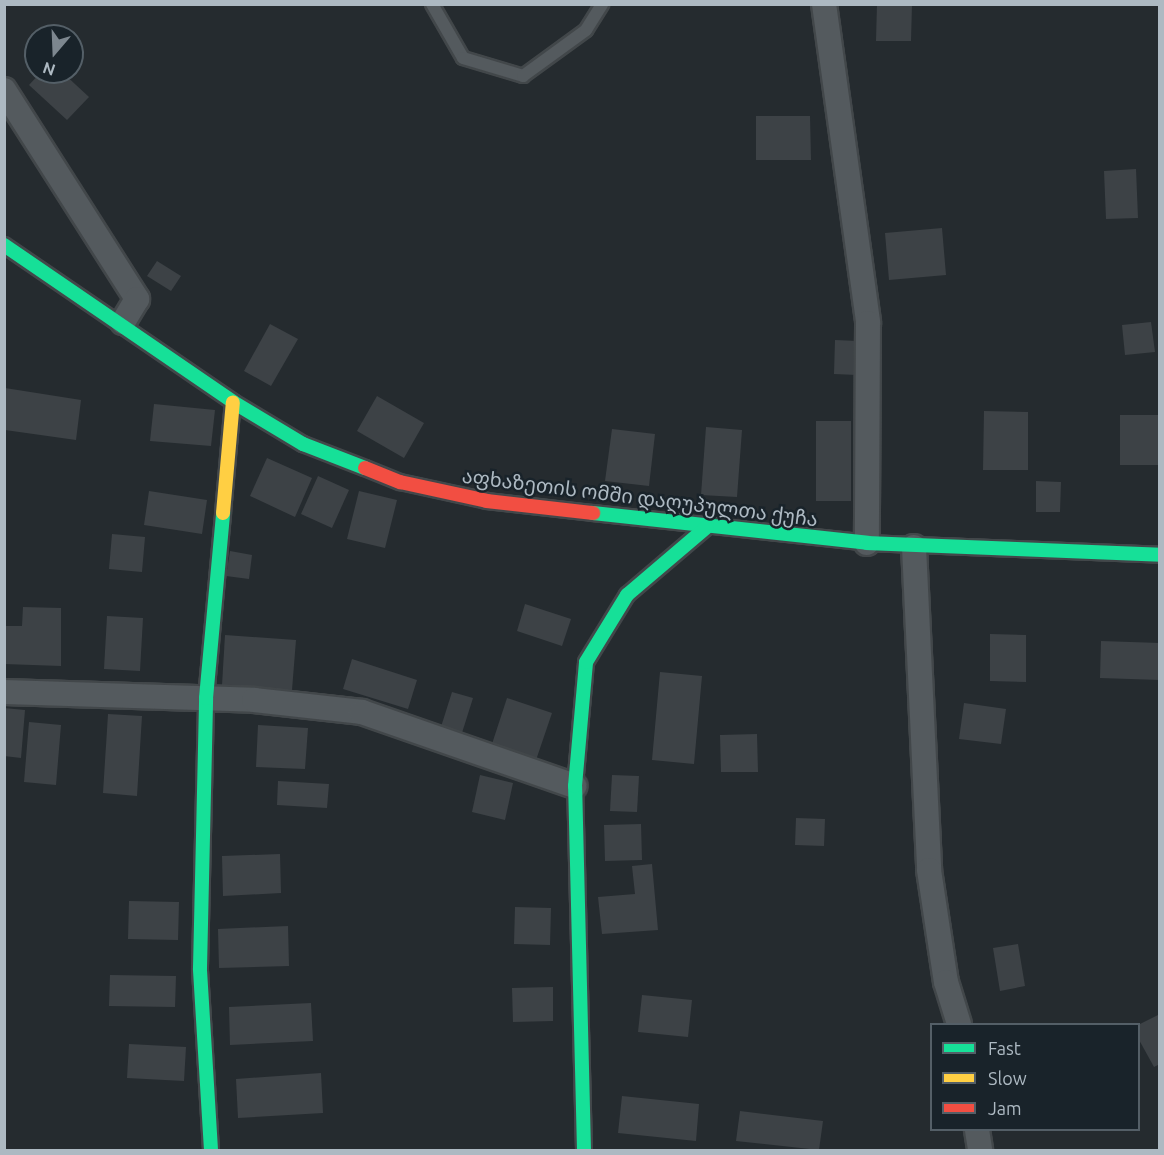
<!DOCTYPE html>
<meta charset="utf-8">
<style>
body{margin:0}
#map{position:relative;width:1164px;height:1155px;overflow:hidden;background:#252b2f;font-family:Ubuntu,"Noto Sans Georgian",sans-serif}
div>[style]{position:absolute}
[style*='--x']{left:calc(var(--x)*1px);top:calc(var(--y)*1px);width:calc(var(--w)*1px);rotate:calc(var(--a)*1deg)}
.building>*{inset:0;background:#3d4246}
.roads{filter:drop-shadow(2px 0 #42474a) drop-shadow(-2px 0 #42474a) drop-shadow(0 2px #42474a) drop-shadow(0 -2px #42474a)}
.lane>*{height:12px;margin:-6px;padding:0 6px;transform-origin:6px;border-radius:6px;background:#545a5e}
.street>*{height:24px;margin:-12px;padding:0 12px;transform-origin:12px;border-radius:12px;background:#545a5e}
.fast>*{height:14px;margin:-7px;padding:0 7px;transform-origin:7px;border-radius:7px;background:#16e098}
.slow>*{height:14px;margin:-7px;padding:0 7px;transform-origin:7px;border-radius:7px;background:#ffcf43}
.jam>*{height:14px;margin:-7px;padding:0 7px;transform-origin:7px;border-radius:7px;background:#f24e42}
span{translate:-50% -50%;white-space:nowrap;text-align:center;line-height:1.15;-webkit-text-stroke:5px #19232a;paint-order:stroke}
.street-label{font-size:20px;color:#adb9c2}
.frame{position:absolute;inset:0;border:6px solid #adb9c2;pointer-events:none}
.legend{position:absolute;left:930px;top:1023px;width:210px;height:108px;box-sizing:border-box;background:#19232a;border:2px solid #545f67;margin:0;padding:8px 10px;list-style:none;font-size:18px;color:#adb9c2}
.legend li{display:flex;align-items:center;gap:12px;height:30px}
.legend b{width:30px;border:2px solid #545f67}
.north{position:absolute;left:24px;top:24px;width:60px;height:60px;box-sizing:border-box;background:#19232a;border:2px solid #545f67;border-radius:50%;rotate:199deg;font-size:16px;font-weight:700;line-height:24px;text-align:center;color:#adb9c2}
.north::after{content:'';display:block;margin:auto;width:21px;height:27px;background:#7d878f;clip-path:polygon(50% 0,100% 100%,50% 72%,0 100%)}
</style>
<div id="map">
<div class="building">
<div style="clip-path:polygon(877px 4px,912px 4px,911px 41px,876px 41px)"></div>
<div style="clip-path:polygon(41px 72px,62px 72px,89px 97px,67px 120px,29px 85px)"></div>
<div style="clip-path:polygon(756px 116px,810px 116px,811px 160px,756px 160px)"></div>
<div style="clip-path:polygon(1136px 169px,1138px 218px,1106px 219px,1104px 171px)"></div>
<div style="clip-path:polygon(942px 228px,946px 275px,889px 280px,885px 233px)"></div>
<div style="clip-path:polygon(157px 261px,181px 276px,171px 291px,147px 276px)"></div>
<div style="clip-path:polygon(1151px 322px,1155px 352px,1125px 355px,1122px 325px)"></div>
<div style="clip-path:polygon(270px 324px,298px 339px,271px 386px,244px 371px)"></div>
<div style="clip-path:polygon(835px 340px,858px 341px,857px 375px,834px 374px)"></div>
<div style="clip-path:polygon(5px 388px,81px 400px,76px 440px,5px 430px)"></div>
<div style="clip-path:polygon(377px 396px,424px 423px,404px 458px,357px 431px)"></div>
<div style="clip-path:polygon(154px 404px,215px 410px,211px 446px,150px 441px)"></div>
<div style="clip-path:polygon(984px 411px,1028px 412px,1028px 470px,983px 470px)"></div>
<div style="clip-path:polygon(1120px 415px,1160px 415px,1160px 465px,1120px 465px)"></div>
<div style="clip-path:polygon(816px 421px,851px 421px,851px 501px,816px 501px)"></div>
<div style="clip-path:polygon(706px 427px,742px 430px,737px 497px,701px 495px)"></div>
<div style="clip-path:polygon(612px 429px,655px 434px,649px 486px,605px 481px)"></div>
<div style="clip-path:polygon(267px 458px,312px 478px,295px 517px,250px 496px)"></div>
<div style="clip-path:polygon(318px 476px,349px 490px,332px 528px,301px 514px)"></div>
<div style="clip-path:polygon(1036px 481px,1061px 482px,1060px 512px,1036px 512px)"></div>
<div style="clip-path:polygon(149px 491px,207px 500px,202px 534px,144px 525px)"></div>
<div style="clip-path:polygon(359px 491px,397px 500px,385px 548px,347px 539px)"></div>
<div style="clip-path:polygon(112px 534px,145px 537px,142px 572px,109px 569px)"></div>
<div style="clip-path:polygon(230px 551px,252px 555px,249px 579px,226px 576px)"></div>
<div style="clip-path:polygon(525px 604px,571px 619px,562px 646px,517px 631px)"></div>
<div style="clip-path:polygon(23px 607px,61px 608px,61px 666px,4px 664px,4px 626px,22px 626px)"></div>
<div style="clip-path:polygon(107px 616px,143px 618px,140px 671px,104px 669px)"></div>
<div style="clip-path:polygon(990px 634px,1026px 635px,1026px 682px,990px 681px)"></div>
<div style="clip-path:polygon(225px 635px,296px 640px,292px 690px,222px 685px)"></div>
<div style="clip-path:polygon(1101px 641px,1160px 643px,1160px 680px,1100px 678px)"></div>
<div style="clip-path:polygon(352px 659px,417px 680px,408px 709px,343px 689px)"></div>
<div style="clip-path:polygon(660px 672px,702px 676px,694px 764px,652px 760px)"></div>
<div style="clip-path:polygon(452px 692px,473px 698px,461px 736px,440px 730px)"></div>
<div style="clip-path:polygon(507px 698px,552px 713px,535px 763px,491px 747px)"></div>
<div style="clip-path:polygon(964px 703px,1006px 709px,1001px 744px,959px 739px)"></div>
<div style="clip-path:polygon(4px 708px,25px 710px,21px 758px,4px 756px)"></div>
<div style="clip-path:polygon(108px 714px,142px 716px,137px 796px,103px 793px)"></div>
<div style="clip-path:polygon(29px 722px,61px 725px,56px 785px,24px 782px)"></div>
<div style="clip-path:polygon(258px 725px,308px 728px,305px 769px,256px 767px)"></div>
<div style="clip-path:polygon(757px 734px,758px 772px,721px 772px,720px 735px)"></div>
<div style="clip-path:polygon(480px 775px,513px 783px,505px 820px,472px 812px)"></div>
<div style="clip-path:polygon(612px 775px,639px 776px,637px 812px,610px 811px)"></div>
<div style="clip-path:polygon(278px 781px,329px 784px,327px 808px,277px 805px)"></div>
<div style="clip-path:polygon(796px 818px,825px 819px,824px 846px,795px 845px)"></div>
<div style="clip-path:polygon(641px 824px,642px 860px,605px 861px,604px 825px)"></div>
<div style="clip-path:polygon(280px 854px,281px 893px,223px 896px,222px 856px)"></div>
<div style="clip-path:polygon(652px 864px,658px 930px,602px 934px,598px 897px,635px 894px,632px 866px)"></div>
<div style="clip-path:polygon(129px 901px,179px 902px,178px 940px,128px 939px)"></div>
<div style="clip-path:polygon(515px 907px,551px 908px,550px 945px,514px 944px)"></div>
<div style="clip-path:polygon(288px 926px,289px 966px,219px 968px,218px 929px)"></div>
<div style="clip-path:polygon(1018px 944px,1025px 986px,1000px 991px,993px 948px)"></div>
<div style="clip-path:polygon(110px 975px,176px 976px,175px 1007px,109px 1006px)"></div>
<div style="clip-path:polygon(553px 987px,553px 1021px,513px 1022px,512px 988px)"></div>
<div style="clip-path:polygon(642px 995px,692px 1000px,688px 1037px,638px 1032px)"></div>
<div style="clip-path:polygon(311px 1003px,313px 1041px,230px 1045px,229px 1007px)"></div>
<div style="clip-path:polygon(1160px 1014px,1160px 1064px,1154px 1067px,1138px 1038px,1138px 1025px)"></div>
<div style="clip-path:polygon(129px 1044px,186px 1047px,184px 1081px,127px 1078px)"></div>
<div style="clip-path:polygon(321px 1073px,323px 1113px,238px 1118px,236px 1079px)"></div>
<div style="clip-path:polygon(622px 1096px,699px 1104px,696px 1141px,618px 1133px)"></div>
<div style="clip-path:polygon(740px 1111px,823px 1121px,819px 1150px,736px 1141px)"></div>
</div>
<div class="roads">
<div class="lane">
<div style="--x:432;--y:4;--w:62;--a:60.1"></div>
<div style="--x:463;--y:58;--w:63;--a:16.7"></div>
<div style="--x:523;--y:76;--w:78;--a:-36.1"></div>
<div style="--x:586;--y:30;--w:31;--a:-58"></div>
</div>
<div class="street">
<div style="--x:824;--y:4;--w:322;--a:82.1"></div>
<div style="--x:868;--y:323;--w:220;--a:90.3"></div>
<div style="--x:4;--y:90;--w:248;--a:57.5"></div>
<div style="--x:137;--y:299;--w:27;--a:121"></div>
<div style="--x:914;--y:547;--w:323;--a:87.3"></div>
<div style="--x:929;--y:870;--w:113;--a:81.4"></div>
<div style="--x:946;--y:982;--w:44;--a:72.8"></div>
<div style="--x:4;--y:692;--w:250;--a:1.8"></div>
<div style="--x:254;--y:700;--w:109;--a:6.3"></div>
<div style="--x:362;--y:712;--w:225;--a:19.2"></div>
<div style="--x:977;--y:1130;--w:20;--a:81"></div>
</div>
<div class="fast">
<div style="--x:4;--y:245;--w:278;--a:34.4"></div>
<div style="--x:233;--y:402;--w:82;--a:31"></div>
<div style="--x:303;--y:444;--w:66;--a:21.2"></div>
<div style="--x:593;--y:513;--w:276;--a:6.2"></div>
<div style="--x:867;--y:543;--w:293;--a:2.3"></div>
<div style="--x:211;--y:1150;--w:182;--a:-93.5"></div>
<div style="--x:200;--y:968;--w:270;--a:-88.7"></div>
<div style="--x:206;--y:698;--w:186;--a:-84.7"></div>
<div style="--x:584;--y:1150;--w:364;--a:-91.4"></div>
<div style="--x:575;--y:786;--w:124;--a:-84.9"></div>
<div style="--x:586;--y:662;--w:79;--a:-58.5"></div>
<div style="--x:627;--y:595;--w:105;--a:-40.4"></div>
</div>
<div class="slow">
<div style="--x:223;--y:513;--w:111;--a:-84.9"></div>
</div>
<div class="jam">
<div style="--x:365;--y:468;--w:38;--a:22"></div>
<div style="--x:400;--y:482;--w:89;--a:12.3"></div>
<div style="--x:487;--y:501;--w:107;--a:6.5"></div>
</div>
</div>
<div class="street-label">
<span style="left:640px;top:497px;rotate:7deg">აფხაზეთის ომში დაღუპულთა ქუჩა</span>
</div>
<div class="frame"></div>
<ul class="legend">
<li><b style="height:8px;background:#16e098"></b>Fast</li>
<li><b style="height:8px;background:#ffcf43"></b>Slow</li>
<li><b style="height:8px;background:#f24e42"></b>Jam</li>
</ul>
<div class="north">N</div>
</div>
